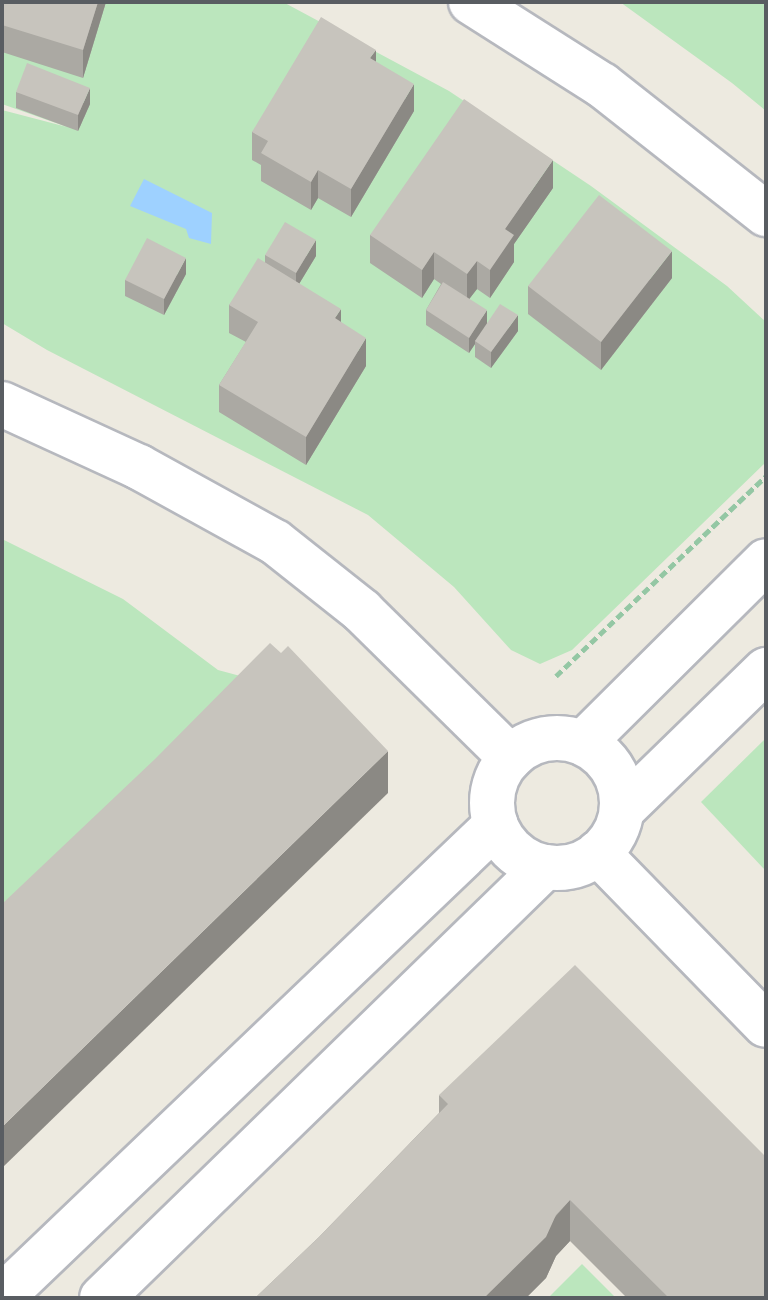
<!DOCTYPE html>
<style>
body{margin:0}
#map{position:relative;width:768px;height:1300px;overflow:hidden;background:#edeae0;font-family:"PT Sans",sans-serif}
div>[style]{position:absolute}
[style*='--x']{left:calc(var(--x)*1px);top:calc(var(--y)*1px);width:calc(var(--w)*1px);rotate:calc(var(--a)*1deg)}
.green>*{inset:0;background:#bbe6bd}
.water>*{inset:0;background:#9ed1ff}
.path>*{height:5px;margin-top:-2.5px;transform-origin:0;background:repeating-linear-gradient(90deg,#94c7a4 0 8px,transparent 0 12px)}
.roads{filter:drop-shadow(2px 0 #b6b8be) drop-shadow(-2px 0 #b6b8be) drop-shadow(0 2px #b6b8be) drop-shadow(0 -2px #b6b8be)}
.minor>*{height:44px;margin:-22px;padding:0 22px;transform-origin:22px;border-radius:22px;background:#fff}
.minor>.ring{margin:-22px;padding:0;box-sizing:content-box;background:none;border:44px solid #fff;border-radius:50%}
.wall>*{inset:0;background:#aba9a3}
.shaded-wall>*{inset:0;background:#8b8984}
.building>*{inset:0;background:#c7c4bd}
span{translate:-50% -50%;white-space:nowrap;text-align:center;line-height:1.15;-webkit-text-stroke:6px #fff;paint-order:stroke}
.frame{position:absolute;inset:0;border:4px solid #595d62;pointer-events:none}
</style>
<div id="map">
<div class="green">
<div style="clip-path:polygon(2px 2px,283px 2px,449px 91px,591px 186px,727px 286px,766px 322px,766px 462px,572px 650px,540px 664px,511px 650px,454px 587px,368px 515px,47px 350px,2px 323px,2px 110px,67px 127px,2px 104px)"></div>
<div style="clip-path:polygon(620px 2px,766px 2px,766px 111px,732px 83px)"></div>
<div style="clip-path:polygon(2px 539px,123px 599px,218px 670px,270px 684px,2px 945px)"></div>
<div style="clip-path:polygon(766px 738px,766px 871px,701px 802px)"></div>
<div style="clip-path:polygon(582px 1264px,616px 1298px,548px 1298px)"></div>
</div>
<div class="water">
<div style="clip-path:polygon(144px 179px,212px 213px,211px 244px,189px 238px,186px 229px,130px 206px)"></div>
</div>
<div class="path">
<div style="--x:556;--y:676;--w:290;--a:-43.6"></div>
</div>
<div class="roads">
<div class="minor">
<div style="--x:471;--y:2;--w:155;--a:32.4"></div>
<div style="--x:602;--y:85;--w:209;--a:38.2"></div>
<div style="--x:2;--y:404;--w:151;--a:24.7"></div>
<div style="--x:139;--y:467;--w:155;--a:28.9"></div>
<div style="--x:275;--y:542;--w:111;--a:38.4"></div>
<div style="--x:362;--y:611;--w:209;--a:44.6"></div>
<div class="ring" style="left:492px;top:738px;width:86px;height:86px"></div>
<div style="--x:583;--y:743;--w:258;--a:-44.8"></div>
<div style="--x:622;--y:810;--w:201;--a:-44.2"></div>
<div style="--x:598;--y:853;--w:240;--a:45.7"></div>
<div style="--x:2;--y:1297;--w:683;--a:-43.7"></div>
<div style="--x:102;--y:1298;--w:618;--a:-44.21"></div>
</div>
</div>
<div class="wall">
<div style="clip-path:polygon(2px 2px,106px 2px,83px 78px,2px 52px)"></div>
<div style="clip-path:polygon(376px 62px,414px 111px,351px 217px,318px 198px,311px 210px,261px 181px,261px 165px,252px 160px,252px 132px)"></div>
<div style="clip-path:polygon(766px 63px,766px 93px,765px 92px,765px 65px)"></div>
<div style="clip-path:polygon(16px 92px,90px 104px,78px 131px,16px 108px)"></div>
<div style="clip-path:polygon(553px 188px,514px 244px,514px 262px,490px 298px,477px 289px,469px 299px,487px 323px,518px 331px,491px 368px,475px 357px,475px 344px,469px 353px,426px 325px,426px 310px,441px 284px,434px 279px,422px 298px,370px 263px,370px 235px)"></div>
<div style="clip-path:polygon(265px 255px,316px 256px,299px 284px,341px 322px,366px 366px,306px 465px,219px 412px,219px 385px,246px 342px,229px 333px,229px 305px,265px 262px)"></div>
<div style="clip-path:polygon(186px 274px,164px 315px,125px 296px,125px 280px)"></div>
<div style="clip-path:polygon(672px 278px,601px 370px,528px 314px,528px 286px)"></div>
<div style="clip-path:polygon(439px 1095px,766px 1298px,627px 1298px,570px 1241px,556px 1256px,546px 1278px,526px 1298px,255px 1298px,319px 1237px,439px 1113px)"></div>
</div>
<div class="shaded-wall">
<div style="clip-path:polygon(98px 2px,106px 2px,83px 78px,83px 50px)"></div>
<div style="clip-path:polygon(376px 50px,376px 77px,370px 58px)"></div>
<div style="clip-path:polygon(414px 84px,414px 111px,351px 217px,351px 189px)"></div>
<div style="clip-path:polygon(90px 88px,90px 104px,78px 131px,78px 115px)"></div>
<div style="clip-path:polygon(553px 160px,553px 188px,514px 244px,514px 262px,490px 298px,490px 270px,505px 229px)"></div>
<div style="clip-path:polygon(318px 170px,318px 198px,311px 210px,311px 182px)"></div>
<div style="clip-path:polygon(316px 240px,316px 256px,296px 289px,296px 273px)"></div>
<div style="clip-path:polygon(672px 251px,672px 278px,601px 370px,601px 342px)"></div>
<div style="clip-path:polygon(434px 252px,434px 279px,422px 298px,422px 270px)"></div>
<div style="clip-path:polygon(186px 258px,186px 274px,164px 315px,164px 299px)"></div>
<div style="clip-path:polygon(477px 261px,477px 289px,467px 302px,467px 274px)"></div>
<div style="clip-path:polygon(341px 309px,341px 336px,335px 318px)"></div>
<div style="clip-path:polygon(487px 310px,487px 326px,475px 341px,475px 344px,469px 353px,469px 338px)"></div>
<div style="clip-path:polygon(518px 315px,518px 331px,491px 368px,491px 352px)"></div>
<div style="clip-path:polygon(366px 338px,366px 366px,306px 465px,306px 437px)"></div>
<div style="clip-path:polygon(388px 751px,388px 793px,2px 1168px,2px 1127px)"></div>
<div style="clip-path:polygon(570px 1200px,570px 1241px,556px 1256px,546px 1278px,526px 1298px,484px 1298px)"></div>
</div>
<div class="building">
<div style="clip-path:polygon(2px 2px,98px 2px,83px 50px,2px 25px)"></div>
<div style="clip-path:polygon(321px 17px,376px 50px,370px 58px,414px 84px,351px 189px,318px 170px,311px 182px,261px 153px,268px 141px,252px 132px)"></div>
<div style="clip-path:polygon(27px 63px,90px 88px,78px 115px,16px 92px)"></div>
<div style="clip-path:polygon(464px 99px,553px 160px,505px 229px,514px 235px,490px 270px,477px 261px,467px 274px,434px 252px,422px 270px,370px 235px)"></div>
<div style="clip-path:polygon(599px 195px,672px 251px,601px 342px,528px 286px)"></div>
<div style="clip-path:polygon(285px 222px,316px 240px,296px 273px,265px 255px)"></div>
<div style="clip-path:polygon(147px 238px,186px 258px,164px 299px,125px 280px)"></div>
<div style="clip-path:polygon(258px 258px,341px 309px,335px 318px,366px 338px,306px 437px,219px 385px,258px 322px,229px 305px)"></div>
<div style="clip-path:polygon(443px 282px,487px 310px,469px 338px,426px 310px)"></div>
<div style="clip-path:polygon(500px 304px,518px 315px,491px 352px,475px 341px)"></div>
<div style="clip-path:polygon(270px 643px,281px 653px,288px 646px,388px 751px,2px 1127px,2px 904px,155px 759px)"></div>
<div style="clip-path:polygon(575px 965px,766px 1157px,766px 1298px,669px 1298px,570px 1200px,556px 1215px,546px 1237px,484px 1298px,255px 1298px,319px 1237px,448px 1104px,439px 1095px)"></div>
</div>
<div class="frame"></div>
</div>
